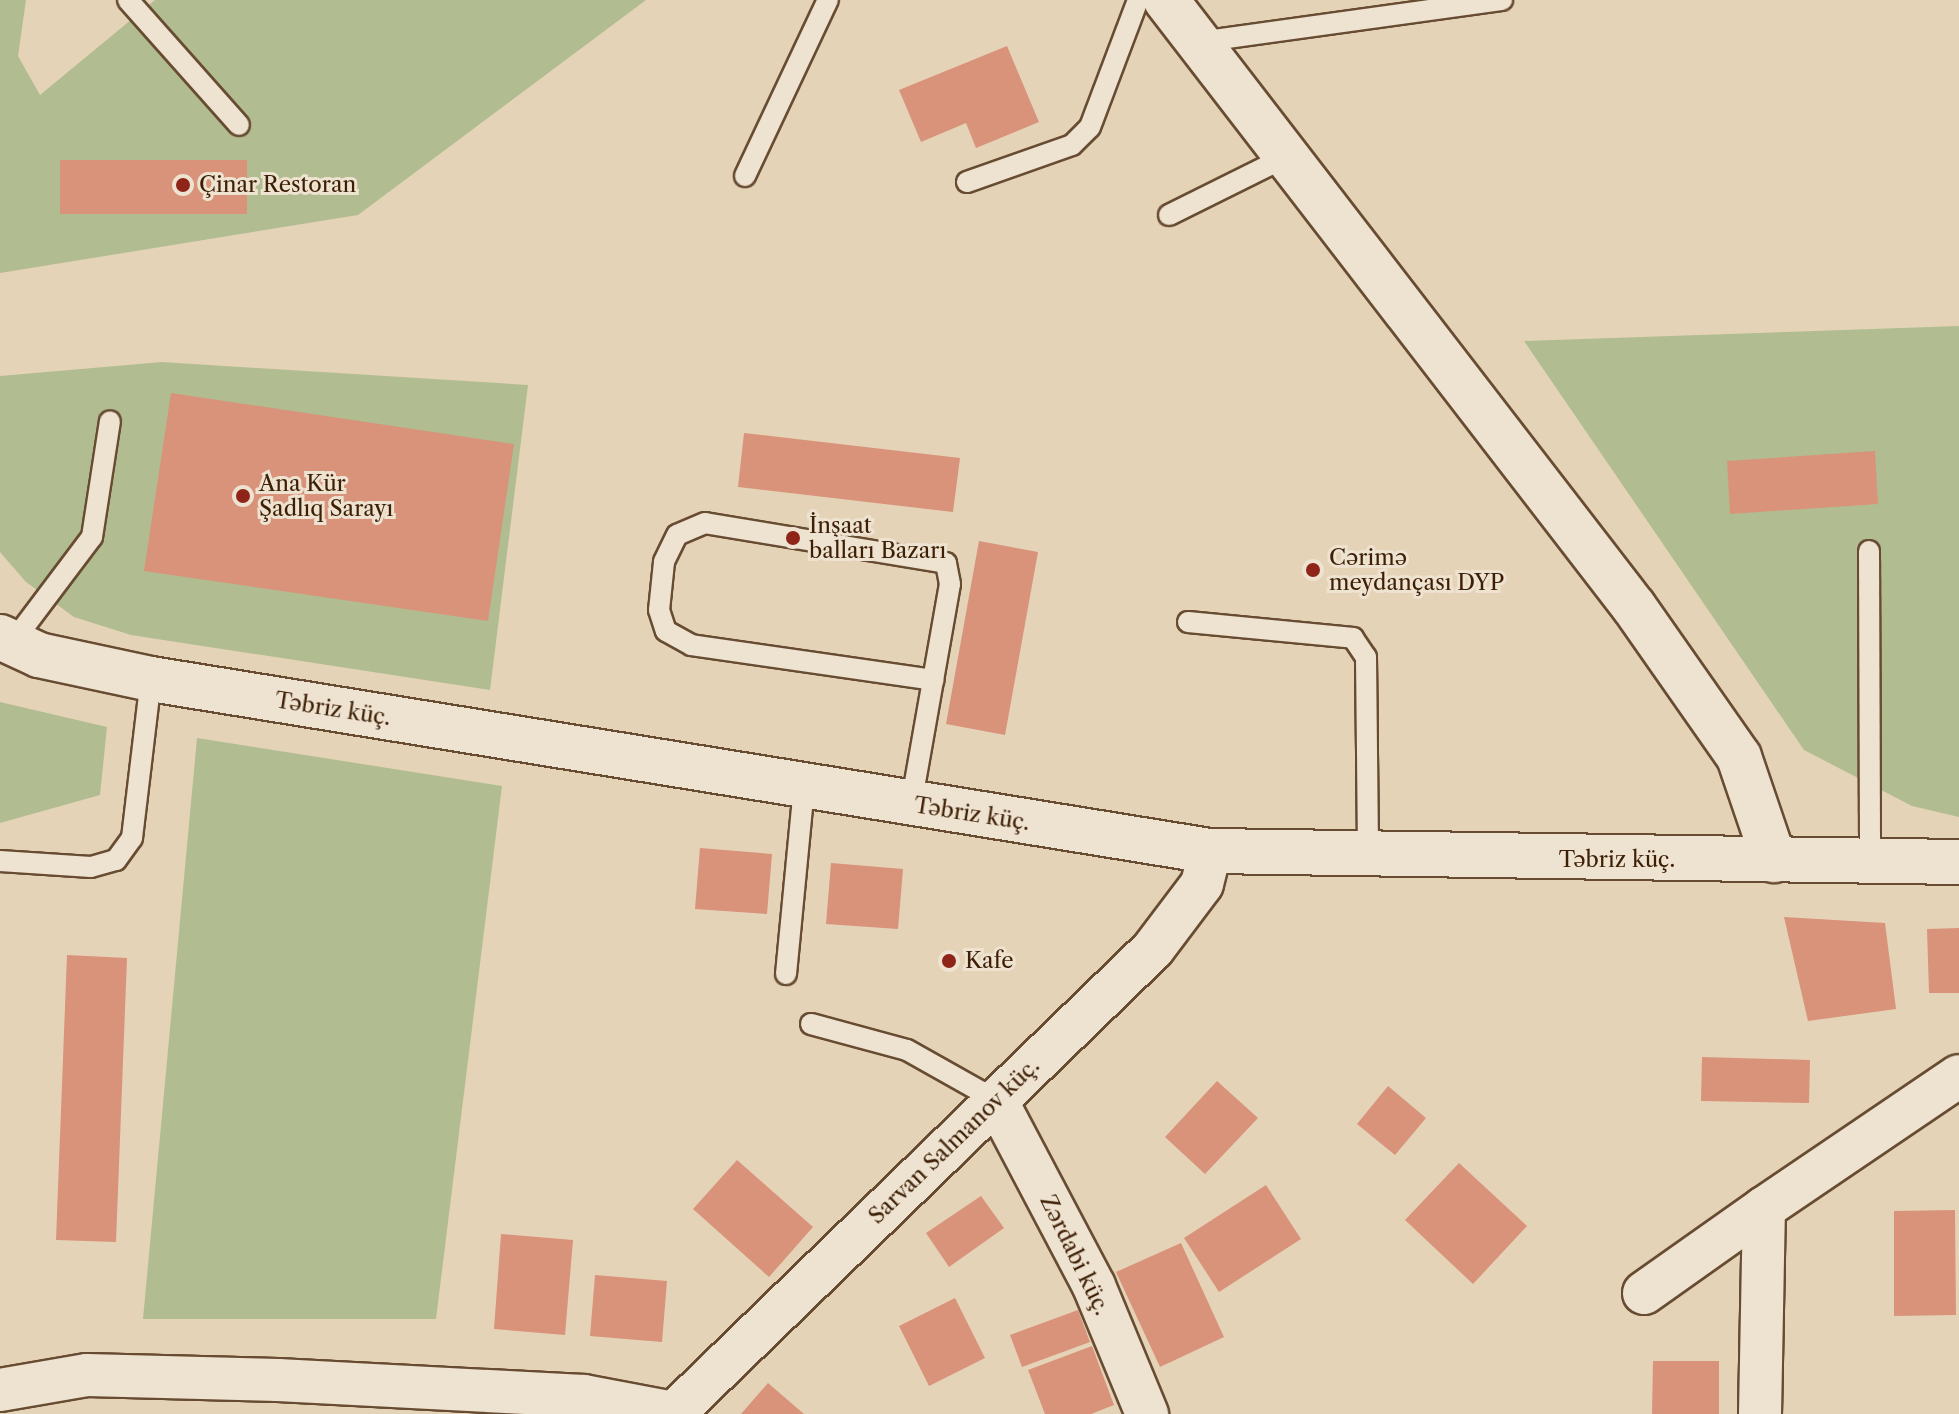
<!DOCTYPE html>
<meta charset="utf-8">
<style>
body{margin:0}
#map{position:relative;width:1959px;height:1414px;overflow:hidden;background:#e5d3b7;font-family:"Libre Caslon Text",serif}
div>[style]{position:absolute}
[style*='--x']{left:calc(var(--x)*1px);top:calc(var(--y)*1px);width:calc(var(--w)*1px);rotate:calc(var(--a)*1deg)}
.green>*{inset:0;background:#b1bd90}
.building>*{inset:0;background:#d8937a}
.roads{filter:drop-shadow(2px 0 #674c32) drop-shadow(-2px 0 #674c32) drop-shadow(0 2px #674c32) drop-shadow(0 -2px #674c32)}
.service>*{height:20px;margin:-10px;padding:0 10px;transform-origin:10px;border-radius:10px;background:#eee2d0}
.minor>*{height:42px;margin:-21px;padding:0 21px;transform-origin:21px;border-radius:21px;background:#eee2d0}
.tertiary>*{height:44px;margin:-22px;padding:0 22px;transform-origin:22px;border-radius:22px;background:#eee2d0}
.secondary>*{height:44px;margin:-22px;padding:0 22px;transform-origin:22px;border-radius:22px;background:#eee2d0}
.dots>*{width:22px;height:22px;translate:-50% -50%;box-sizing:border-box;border:4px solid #eee2d0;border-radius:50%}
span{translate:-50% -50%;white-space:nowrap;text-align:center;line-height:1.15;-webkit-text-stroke:6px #eee2d0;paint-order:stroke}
.poi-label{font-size:22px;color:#3d1f05}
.left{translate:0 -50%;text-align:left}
.street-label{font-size:22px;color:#3d1f05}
</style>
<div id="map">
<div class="green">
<div style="clip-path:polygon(0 0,26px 0,18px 56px,40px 95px,155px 0,646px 0,358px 215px,0 273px)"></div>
<div style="clip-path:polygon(1959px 326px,1959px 817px,1912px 806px,1804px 750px,1524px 341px)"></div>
<div style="clip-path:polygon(162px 362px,528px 385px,490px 690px,131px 635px,74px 617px,26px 582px,0 552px,0 376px)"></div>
<div style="clip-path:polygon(0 702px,107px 727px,100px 795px,0 823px)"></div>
<div style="clip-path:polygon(197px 738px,502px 786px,436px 1319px,143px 1319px)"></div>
</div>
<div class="building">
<div style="clip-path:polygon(1007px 46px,1039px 122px,976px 148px,966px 123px,921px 142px,899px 90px)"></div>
<div style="clip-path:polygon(60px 160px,247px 160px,247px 214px,60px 214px)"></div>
<div style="clip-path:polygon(171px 393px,514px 444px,488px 621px,144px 571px)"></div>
<div style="clip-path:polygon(744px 433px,960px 458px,953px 512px,738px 487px)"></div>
<div style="clip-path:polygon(1875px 451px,1878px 504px,1730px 514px,1727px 461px)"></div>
<div style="clip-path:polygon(979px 541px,1038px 552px,1005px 735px,946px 724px)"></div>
<div style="clip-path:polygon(700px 848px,772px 854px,767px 914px,695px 909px)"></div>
<div style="clip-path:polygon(831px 863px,903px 869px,898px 929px,826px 924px)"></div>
<div style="clip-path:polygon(1784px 917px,1885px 923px,1896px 1009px,1808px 1021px)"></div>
<div style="clip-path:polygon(1959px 928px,1959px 993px,1929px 993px,1927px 929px)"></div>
<div style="clip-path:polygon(67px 955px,127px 958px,116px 1242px,56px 1240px)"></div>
<div style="clip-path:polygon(1702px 1057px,1810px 1060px,1809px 1103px,1701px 1101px)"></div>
<div style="clip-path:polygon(1217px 1081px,1258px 1118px,1205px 1174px,1165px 1137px)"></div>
<div style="clip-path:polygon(1388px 1086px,1426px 1118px,1395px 1155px,1357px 1124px)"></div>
<div style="clip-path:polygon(737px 1160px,813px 1227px,769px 1277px,693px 1209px)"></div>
<div style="clip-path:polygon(1459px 1163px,1527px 1226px,1473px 1284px,1405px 1220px)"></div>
<div style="clip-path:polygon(1266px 1185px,1301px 1239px,1219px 1292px,1184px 1238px)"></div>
<div style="clip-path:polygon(981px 1196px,1004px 1228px,949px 1267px,926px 1233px)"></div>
<div style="clip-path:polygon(1955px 1210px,1956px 1315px,1894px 1316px,1894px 1211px)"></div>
<div style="clip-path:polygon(501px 1234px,573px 1240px,565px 1335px,494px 1329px)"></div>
<div style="clip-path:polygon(1181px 1243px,1224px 1337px,1160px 1367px,1116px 1272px)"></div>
<div style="clip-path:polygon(595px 1275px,667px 1281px,662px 1342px,590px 1336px)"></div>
<div style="clip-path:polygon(955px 1298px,985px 1358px,929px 1386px,899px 1326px)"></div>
<div style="clip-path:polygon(1078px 1310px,1090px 1342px,1022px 1367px,1010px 1335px)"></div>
<div style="clip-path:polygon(1092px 1346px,1114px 1405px,1091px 1414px,1045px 1414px,1028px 1370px)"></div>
<div style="clip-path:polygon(1653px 1361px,1719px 1361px,1719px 1414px,1652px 1414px)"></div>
<div style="clip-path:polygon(768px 1383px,804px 1414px,741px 1414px)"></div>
</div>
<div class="roads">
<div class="service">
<div style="--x:128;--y:0;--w:167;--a:48.4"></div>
<div style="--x:1199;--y:42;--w:306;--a:-7.9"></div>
<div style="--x:745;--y:176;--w:195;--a:-64.8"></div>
<div style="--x:967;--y:182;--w:111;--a:-19.4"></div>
<div style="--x:1072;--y:145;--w:25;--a:-45"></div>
<div style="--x:1090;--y:127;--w:136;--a:-69.3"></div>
<div style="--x:1169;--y:215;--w:131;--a:-26.4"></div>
<div style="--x:1869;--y:551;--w:310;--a:89.8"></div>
<div style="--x:1188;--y:622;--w:166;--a:5.5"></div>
<div style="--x:1353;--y:638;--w:23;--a:56"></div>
<div style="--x:1366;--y:657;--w:201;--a:89.4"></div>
<div style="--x:12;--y:643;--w:133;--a:-53"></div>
<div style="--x:92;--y:537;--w:117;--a:-81.2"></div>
<div style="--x:911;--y:805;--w:224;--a:-80"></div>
<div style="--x:950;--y:584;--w:21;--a:-101"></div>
<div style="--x:946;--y:563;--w:244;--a:-170.6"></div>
<div style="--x:705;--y:523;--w:30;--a:157"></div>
<div style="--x:677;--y:535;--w:30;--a:116"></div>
<div style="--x:664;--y:562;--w:48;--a:95.9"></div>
<div style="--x:659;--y:610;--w:22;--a:72"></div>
<div style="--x:666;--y:631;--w:29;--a:29"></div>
<div style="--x:691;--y:645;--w:245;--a:8.2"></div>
<div style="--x:0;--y:861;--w:91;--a:3.8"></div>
<div style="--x:91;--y:867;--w:26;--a:-16"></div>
<div style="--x:116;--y:860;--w:27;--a:-54"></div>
<div style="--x:132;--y:838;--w:160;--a:-83.2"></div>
<div style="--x:786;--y:974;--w:188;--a:-84.5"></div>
<div style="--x:811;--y:1024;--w:99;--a:15.2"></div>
<div style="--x:907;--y:1050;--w:102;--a:29.3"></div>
</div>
<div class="minor">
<div style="--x:996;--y:1100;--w:210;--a:62.2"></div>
<div style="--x:1094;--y:1286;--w:139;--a:67.5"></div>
<div style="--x:1644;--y:1293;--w:147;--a:-35.3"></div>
<div style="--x:0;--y:1390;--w:88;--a:-9.8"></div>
<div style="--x:87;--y:1375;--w:191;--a:1.5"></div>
<div style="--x:278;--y:1380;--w:306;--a:3"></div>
<div style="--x:584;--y:1396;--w:91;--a:10.8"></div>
<div style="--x:673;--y:1414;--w:668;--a:-44.09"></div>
<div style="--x:1153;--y:949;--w:81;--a:-53"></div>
<div style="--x:1202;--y:884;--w:34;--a:-76"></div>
<div style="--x:1760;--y:1414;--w:206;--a:-88.9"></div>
<div style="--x:1764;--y:1208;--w:235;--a:-34.1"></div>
</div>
<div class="tertiary">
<div style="--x:1166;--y:0;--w:766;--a:52.37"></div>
<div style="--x:1634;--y:607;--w:183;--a:55"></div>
<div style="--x:1739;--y:757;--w:109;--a:71.2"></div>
</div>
<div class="secondary">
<div style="--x:0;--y:637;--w:43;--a:24.8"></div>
<div style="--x:39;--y:655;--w:115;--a:12.1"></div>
<div style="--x:151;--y:679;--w:1073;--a:9.23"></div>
<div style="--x:1210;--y:851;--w:749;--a:0.84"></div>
</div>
</div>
<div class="dots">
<div style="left:183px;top:185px;background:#8f2418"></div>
<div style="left:243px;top:496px;background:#8f2418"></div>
<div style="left:793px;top:538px;background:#8f2418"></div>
<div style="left:1313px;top:570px;background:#8f2418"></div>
<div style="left:949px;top:961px;background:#8f2418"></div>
</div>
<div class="poi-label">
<span class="left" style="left:199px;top:185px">Çinar Restoran</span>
<span class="left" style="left:259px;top:496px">Ana Kür<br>Şadlıq Sarayı</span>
<span class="left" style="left:809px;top:538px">İnşaat<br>balları Bazarı</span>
<span class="left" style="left:1329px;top:570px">Cərimə<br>meydançası DYP</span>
<span class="left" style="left:965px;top:961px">Kafe</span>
</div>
<div class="street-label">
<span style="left:333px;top:709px;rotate:9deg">Təbriz küç.</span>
<span style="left:972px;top:814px;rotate:9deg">Təbriz küç.</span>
<span style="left:1617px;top:860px">Təbriz küç.</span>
<span style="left:954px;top:1141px;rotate:-44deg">Sarvan Salmanov küç.</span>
<span style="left:1075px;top:1255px;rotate:64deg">Zərdabi küç.</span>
</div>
</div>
